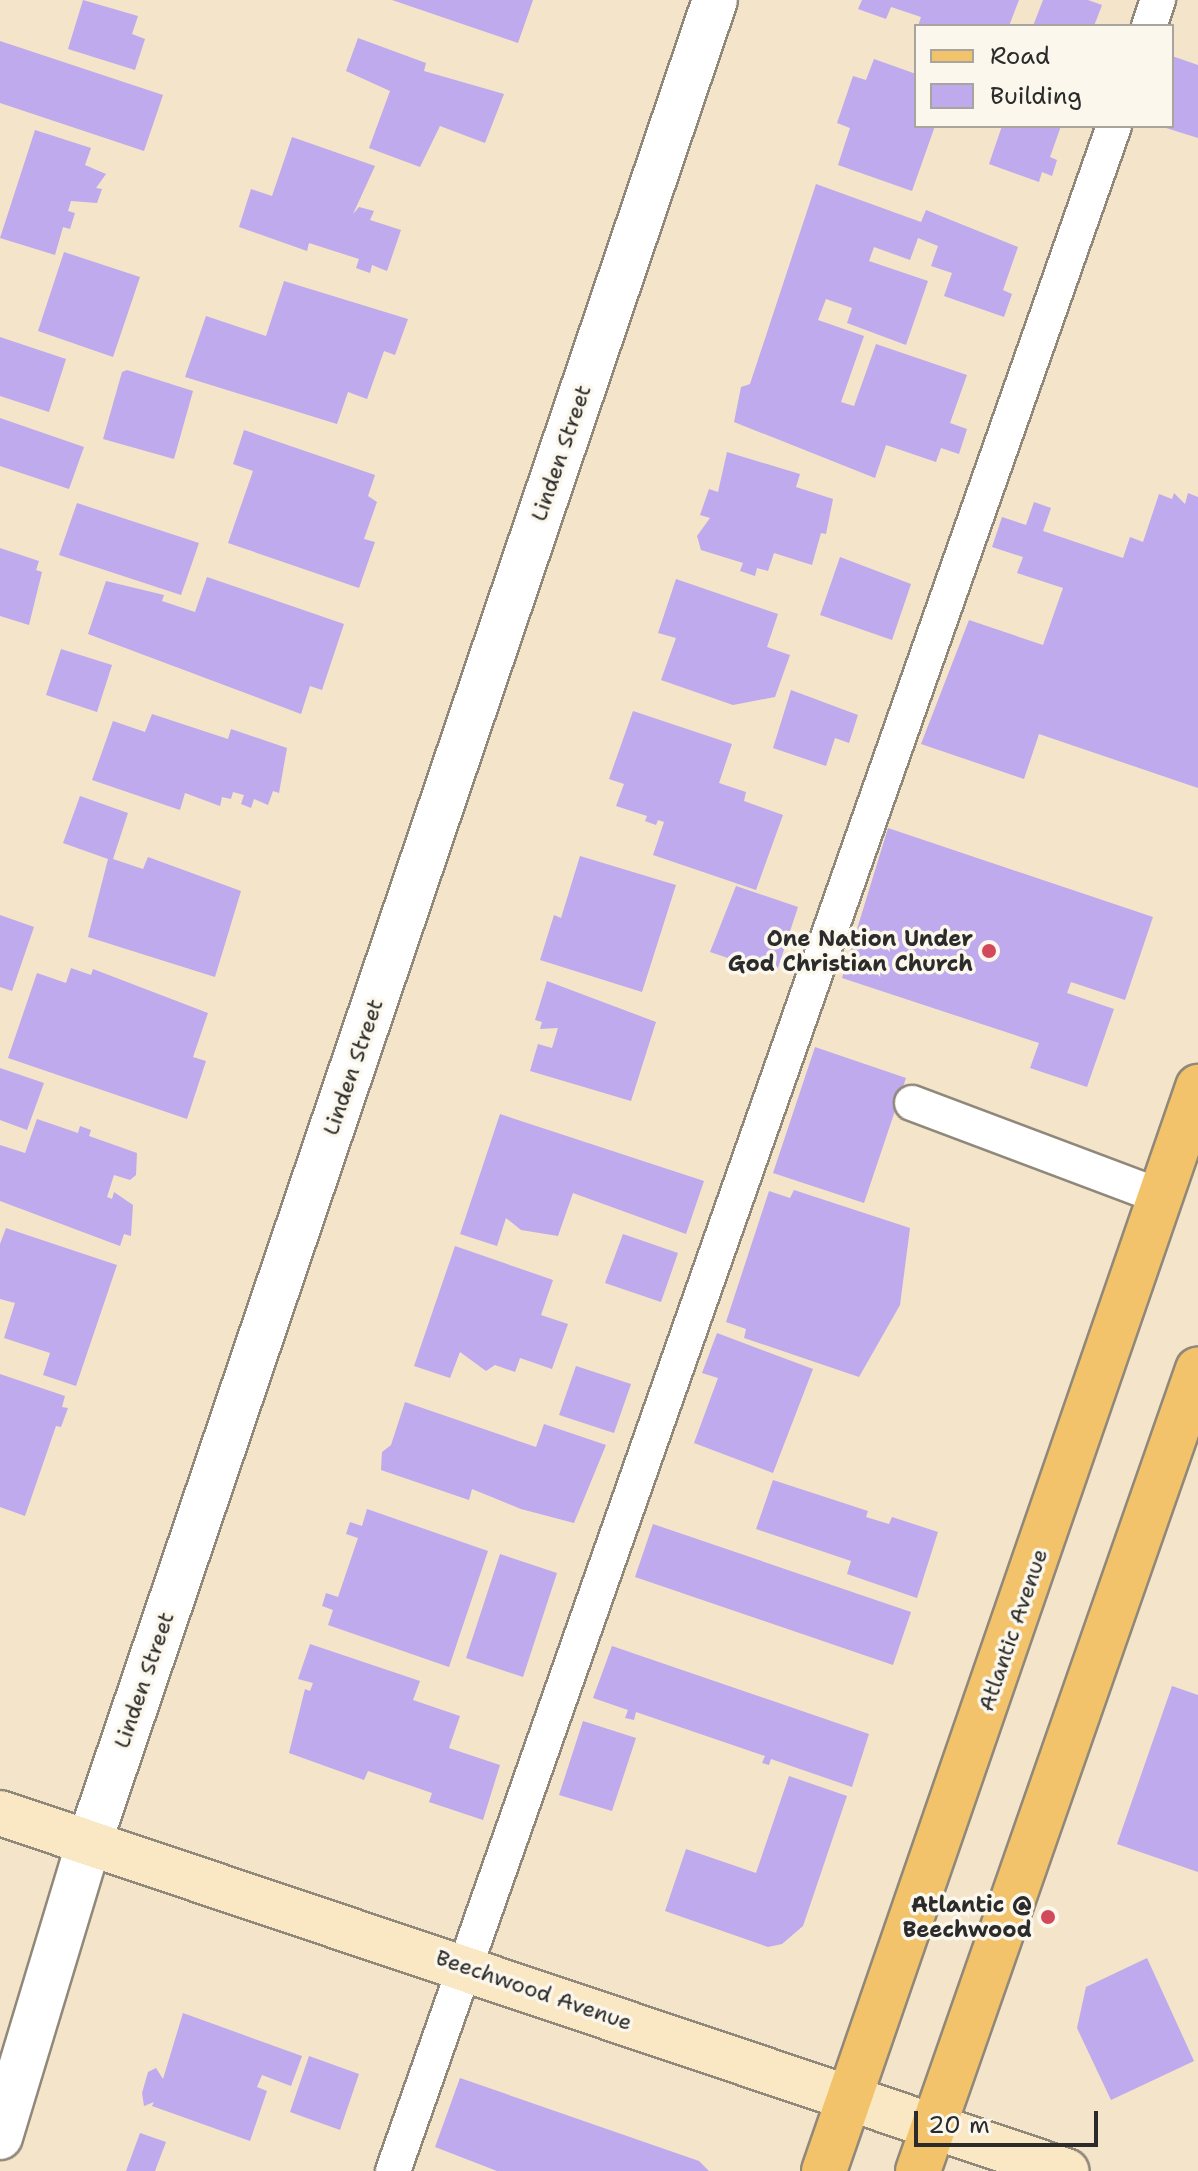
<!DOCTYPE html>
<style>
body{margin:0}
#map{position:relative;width:1198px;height:2171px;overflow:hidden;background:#f4e4c9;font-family:"Shantell Sans",sans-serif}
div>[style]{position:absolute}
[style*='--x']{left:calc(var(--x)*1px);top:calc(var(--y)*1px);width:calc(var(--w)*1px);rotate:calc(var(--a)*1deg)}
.building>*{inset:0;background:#beaaed}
.roads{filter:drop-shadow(2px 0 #90887a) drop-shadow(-2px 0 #90887a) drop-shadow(0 2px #90887a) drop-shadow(0 -2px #90887a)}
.lane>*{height:34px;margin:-17px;padding:0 17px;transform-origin:17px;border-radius:17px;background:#fff}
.street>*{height:44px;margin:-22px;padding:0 22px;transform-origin:22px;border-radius:22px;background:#fff}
.secondary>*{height:44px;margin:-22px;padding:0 22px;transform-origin:22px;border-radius:22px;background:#fae7c3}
.primary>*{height:44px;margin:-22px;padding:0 22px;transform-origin:22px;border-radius:22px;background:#f2c36a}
.dots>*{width:22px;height:22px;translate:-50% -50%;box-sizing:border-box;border:4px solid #fbf7ec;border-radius:50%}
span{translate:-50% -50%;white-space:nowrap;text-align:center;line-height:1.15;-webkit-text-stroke:7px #fbf7ec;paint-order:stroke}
.street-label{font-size:22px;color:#2b2b2b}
.poi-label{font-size:22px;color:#2b2b2b;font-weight:700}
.right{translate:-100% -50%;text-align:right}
.legend{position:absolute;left:914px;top:24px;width:260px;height:104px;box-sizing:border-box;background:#fbf7ec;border:2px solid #a8a59f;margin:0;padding:10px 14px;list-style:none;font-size:24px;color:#2b2b2b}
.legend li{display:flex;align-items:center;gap:16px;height:40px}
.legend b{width:40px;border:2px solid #a8a59f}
.scale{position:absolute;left:914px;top:2111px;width:184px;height:36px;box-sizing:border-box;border:4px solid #2b2b2b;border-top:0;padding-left:10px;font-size:24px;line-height:28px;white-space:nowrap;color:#2b2b2b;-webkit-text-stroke:6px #fbf7ec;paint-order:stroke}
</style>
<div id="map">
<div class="building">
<div style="clip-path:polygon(83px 0,138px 16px,132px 34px,145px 39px,135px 70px,68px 49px)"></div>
<div style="clip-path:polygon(392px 0,533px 0,518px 43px)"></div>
<div style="clip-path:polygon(862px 0,1019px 0,1009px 26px,918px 26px,921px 17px,891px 7px,886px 19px,858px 9px)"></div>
<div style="clip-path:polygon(1043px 0,1088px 0,1102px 5px,1094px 26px,1033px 26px)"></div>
<div style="clip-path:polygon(358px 38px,426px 63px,424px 71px,504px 94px,485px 143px,440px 126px,420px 167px,369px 148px,390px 91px,346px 71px)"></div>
<div style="clip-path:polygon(0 41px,163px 95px,144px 151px,0 103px)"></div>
<div style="clip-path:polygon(1172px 56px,1198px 65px,1198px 138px,1163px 127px,1172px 126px)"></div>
<div style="clip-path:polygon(874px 59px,916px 74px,916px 126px,935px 126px,912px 191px,838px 165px,850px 128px,837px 123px,853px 76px,866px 80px)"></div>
<div style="clip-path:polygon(1002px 126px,1061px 126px,1050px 157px,1057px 160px,1052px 176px,1042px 172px,1039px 182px,989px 164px)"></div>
<div style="clip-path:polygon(35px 130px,91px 148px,85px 165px,106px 174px,96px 188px,102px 189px,97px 203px,71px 201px,68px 211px,75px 213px,70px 229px,63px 227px,55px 255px,0 238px)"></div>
<div style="clip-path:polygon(292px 137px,375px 166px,353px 214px,359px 207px,374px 211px,370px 220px,401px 230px,387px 271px,372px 265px,370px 273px,356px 268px,359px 259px,309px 243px,307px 251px,239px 227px,251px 189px,272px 196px)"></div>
<div style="clip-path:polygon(816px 184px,921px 222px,926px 210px,1018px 247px,1003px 290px,1012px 294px,1004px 317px,944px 296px,952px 273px,931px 266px,938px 246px,918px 238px,910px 260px,874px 247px,869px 261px,928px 281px,906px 345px,847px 323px,852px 308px,826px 299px,818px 320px,864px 336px,841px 402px,854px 406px,876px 344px,967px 375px,950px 423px,967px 429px,959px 454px,941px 448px,936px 462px,886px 445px,875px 478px,734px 422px,741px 387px,750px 384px)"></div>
<div style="clip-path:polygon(64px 252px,140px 277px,113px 357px,38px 331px)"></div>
<div style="clip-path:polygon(284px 281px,408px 319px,395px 355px,384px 351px,367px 399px,348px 392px,337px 424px,185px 377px,206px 316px,266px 336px)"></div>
<div style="clip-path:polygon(0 337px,66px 359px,49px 412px,0 396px)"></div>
<div style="clip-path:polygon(127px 370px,193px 391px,174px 459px,103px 439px,122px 372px)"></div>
<div style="clip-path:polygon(0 418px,84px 447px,69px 489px,0 466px)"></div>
<div style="clip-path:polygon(244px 430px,375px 475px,368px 496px,377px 502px,364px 539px,375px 542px,359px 588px,228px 543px,253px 471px,233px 464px)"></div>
<div style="clip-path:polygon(727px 452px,800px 474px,796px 487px,833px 499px,826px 534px,821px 533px,812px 565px,774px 553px,768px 571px,757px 568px,755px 576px,740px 571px,743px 563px,701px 550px,697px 536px,710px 518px,700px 515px,709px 489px,718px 492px)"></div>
<div style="clip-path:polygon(1174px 493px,1185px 504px,1188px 493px,1198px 497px,1198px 788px,1039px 734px,1024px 779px,921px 744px,969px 620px,1043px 645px,1063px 588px,1017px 573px,1023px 557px,992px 547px,1002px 517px,1026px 525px,1034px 502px,1051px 508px,1043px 531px,1123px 558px,1130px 537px,1143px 542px,1159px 494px,1172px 499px)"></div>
<div style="clip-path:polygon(77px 503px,199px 543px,181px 595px,59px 555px)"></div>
<div style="clip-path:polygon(0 548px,39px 561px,36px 570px,42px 572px,29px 625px,0 616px)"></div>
<div style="clip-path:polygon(840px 557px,911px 584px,892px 640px,820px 615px)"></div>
<div style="clip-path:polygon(207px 577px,344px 624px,322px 690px,310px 686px,301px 714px,88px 634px,106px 581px,164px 595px,162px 601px,195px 612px)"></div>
<div style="clip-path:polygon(676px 579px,778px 614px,767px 647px,790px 655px,775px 697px,733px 705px,661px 680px,676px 638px,658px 633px)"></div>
<div style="clip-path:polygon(61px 649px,112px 665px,97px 712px,46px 695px)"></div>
<div style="clip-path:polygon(791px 690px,858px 715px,849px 743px,835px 738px,826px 766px,773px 748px)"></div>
<div style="clip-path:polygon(633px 711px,732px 744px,719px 783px,746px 792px,744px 801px,783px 815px,756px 890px,653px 855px,664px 822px,658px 820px,656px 825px,645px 821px,647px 816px,616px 806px,624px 784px,609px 779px)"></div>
<div style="clip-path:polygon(152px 714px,228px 739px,231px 729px,287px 748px,279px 793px,273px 791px,268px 805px,254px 799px,251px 808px,241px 804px,244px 795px,233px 792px,231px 799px,222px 797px,220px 806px,185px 793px,180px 810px,92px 780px,113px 721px,145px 732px)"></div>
<div style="clip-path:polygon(80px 796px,128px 813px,113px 859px,143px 869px,148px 857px,241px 891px,215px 977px,88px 937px,108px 859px,63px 843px)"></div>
<div style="clip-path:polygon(888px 828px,1153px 917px,1125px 1000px,1071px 982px,1067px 993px,1114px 1009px,1087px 1087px,1030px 1068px,1039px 1043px,842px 978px)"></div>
<div style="clip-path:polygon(580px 856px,676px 885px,642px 992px,540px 960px,554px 915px,561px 918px)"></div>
<div style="clip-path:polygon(736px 886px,798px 907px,776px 974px,710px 952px)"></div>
<div style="clip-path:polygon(0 915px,34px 927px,12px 991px,0 987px)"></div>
<div style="clip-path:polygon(71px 968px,91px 975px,93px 969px,208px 1013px,193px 1057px,206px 1061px,187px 1119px,8px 1058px,37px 973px,66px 983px)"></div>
<div style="clip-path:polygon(547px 981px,656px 1022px,631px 1101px,530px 1071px,538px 1044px,552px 1048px,558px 1028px,540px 1029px,542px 1022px,535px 1020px)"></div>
<div style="clip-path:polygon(815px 1047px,906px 1078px,864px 1203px,773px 1173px)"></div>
<div style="clip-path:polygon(0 1068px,44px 1083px,27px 1130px,0 1120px)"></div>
<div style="clip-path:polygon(500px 1114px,704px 1181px,686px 1234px,573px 1193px,558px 1236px,521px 1230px,506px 1218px,497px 1246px,460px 1234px)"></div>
<div style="clip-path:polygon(37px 1119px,78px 1133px,80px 1126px,91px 1130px,89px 1136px,137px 1153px,136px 1175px,130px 1180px,114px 1175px,107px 1197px,112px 1199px,114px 1192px,133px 1205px,131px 1236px,124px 1234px,120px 1246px,0 1201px,0 1145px,25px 1153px)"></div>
<div style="clip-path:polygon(794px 1190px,910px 1228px,900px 1305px,859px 1377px,744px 1338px,746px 1329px,726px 1322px,769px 1191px,790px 1198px)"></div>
<div style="clip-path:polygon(6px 1228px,117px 1265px,76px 1386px,43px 1375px,50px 1353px,4px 1338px,15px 1303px,0 1299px,0 1244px)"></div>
<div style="clip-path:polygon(623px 1234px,678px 1253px,661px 1302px,605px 1283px)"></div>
<div style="clip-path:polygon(455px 1246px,553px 1280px,541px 1315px,568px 1324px,552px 1369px,520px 1358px,515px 1372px,495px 1365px,486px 1371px,460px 1352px,450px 1378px,414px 1366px)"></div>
<div style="clip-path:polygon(717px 1333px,813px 1369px,773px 1473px,694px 1443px,718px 1378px,702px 1373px)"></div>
<div style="clip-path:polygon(576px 1366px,631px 1384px,614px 1433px,559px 1415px)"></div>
<div style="clip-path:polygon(0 1374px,65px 1396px,62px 1407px,68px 1408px,61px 1427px,56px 1426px,25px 1516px,0 1507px)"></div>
<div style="clip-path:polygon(405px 1402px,536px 1447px,544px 1424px,606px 1445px,574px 1523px,521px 1509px,472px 1489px,469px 1500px,381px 1470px,382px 1452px,391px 1445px)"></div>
<div style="clip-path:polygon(773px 1480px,868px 1511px,866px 1517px,889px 1524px,892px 1517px,938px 1532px,917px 1598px,847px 1574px,851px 1561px,756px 1529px)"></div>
<div style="clip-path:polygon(367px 1509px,488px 1551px,449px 1667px,328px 1625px,333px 1610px,322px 1606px,326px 1593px,338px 1597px,358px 1538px,346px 1534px,350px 1522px,362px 1526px)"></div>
<div style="clip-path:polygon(653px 1524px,911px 1612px,893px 1665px,635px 1577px)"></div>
<div style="clip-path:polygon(500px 1554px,557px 1573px,523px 1677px,466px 1658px)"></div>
<div style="clip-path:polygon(310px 1644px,420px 1681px,413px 1700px,460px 1716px,449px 1748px,500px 1765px,483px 1820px,429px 1802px,432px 1793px,368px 1771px,364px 1780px,289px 1753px,305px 1689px,310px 1691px,313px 1683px,298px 1679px)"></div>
<div style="clip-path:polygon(612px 1646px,869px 1734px,852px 1787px,771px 1759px,769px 1765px,762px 1763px,765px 1756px,636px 1712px,634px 1720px,625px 1718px,628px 1710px,593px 1698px)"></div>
<div style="clip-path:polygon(1172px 1686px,1198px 1695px,1198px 1872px,1117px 1844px)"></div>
<div style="clip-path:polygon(583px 1721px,636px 1738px,612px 1811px,559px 1795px)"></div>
<div style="clip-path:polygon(789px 1776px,847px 1796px,803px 1926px,782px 1944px,768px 1947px,665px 1911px,686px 1849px,756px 1873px)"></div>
<div style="clip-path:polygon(1147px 1958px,1194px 2061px,1111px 2100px,1077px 2028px,1086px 1987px)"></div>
<div style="clip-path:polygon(183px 2013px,302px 2056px,291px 2086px,262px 2075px,257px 2087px,267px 2091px,250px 2141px,152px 2106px,154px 2102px,144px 2106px,142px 2093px,148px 2072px,156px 2068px,163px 2079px)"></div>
<div style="clip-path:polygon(309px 2056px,359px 2074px,340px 2130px,290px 2112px)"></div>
<div style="clip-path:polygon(460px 2078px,699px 2161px,709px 2171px,497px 2171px,435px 2147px)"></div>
<div style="clip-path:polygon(140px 2133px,166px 2142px,155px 2171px,126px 2171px)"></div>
</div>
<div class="roads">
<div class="lane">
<div style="--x:1149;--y:26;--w:28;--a:-71"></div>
<div style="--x:912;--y:1103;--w:265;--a:20.6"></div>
<div style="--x:393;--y:2171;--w:2168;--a:-70.58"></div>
</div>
<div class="street">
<div style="--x:0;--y:2137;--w:307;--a:-73.2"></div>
<div style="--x:89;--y:1843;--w:1946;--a:-71.24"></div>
</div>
<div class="secondary">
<div style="--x:0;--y:1813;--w:1125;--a:18.56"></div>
</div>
<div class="primary">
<div style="--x:824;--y:2171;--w:1147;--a:-70.96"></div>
<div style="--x:918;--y:2171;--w:849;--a:-70.75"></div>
</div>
</div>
<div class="dots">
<div style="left:989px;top:951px;background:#d1495b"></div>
<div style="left:1048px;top:1917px;background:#d1495b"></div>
</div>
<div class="street-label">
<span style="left:561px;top:453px;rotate:-71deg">Linden Street</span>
<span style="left:353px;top:1067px;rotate:-71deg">Linden Street</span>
<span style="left:1013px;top:1630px;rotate:-71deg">Atlantic Avenue</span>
<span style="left:144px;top:1680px;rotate:-71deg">Linden Street</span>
<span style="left:534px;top:1990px;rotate:19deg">Beechwood Avenue</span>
</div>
<div class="poi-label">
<span class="right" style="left:973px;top:951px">One Nation Under<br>God Christian Church</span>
<span class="right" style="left:1032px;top:1917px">Atlantic @<br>Beechwood</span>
</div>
<ul class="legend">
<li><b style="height:10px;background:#f2c36a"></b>Road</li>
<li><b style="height:22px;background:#beaaed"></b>Building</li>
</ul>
<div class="scale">20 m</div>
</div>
